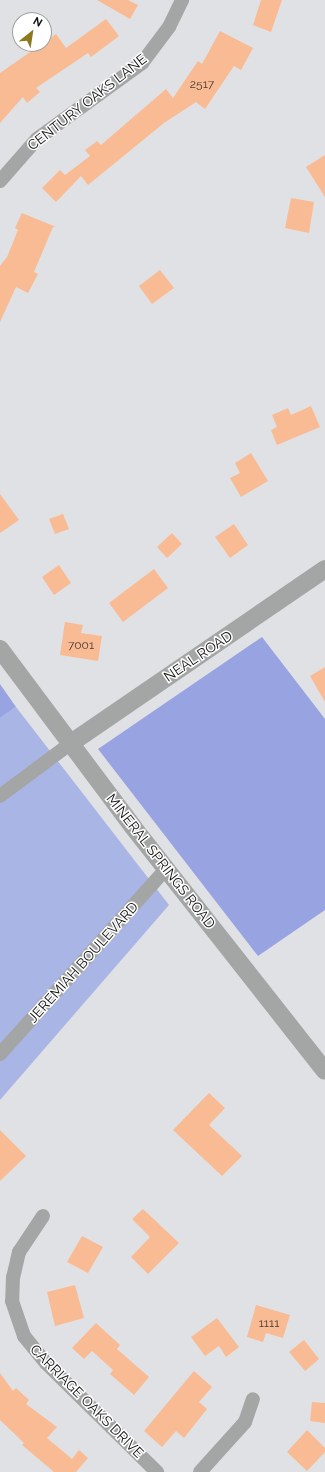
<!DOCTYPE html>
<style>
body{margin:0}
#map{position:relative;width:325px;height:1472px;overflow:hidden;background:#e0e1e4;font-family:Raleway,sans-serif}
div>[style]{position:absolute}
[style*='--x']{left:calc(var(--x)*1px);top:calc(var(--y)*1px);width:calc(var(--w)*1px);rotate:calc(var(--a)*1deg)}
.green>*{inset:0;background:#a9b5e5}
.forest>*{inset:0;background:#97a4e1}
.building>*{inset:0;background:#f9bb93}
.minor>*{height:14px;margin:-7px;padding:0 7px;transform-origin:7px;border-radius:7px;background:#a4a6a6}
.tertiary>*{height:18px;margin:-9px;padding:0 9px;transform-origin:9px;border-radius:9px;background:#a4a6a6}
span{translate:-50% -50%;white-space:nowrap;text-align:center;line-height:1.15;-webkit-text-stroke:3px #fff;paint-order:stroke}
.number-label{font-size:12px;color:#4a3b32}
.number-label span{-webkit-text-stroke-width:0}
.street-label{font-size:14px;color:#101011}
.north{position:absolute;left:12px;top:12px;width:40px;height:40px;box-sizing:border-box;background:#fff;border:1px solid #9f9fa0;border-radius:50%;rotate:30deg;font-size:11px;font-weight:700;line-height:16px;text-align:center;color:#101011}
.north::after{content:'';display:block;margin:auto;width:14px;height:18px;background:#8c781d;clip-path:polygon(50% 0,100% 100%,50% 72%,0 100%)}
</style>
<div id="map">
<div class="green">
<div style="clip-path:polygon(16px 707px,169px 905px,0 1100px,0 718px)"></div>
</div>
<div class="forest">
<div style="clip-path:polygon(262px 637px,325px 719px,325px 910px,258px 956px,98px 749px)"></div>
<div style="clip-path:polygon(0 684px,16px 707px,0 718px)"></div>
</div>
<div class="building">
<div style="clip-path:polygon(97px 0,128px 0,138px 5px,130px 19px)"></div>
<div style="clip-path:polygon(261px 0,282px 0,271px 32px,253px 25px)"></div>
<div style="clip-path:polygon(106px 19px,119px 36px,91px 57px,88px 53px,36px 88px,40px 92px,27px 103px,23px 97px,0 123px,0 73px,56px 34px,66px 48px)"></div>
<div style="clip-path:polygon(220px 31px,253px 48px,241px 70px,234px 66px,205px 109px,196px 102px,164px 123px,88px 185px,81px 176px,56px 202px,42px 188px,60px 170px,65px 175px,90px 156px,85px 150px,97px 141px,101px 145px,166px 89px,173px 98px,198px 61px,202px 64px)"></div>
<div style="clip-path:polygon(325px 155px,325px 197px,306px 167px)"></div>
<div style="clip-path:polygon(291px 198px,314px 202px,309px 233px,285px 228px)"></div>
<div style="clip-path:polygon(22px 213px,56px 227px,53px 227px,34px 272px,38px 274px,28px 293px,16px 287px,0 322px,0 266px,7px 257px,18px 230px,15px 228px)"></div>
<div style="clip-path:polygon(160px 270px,174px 288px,152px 304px,139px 286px)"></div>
<div style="clip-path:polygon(311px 406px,320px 427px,277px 445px,271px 430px,277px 427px,272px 415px,288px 408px,291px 415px)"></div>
<div style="clip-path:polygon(251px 453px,268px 481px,241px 497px,230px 478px,240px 473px,235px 463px)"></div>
<div style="clip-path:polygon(0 494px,19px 520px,0 533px)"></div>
<div style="clip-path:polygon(63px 514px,69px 529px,55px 534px,49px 519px)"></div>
<div style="clip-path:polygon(234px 524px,248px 545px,230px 558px,215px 537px)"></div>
<div style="clip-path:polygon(172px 533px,182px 544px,167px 558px,157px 547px)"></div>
<div style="clip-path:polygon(59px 565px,71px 583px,54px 595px,42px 577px)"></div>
<div style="clip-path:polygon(154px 569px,168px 588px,123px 622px,109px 603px)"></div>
<div style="clip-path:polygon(65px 622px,83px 625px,81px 633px,102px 636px,98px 661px,60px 655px)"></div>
<div style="clip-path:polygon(325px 667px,325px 702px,310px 676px)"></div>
<div style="clip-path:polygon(209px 1093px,225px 1108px,209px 1125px,242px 1156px,222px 1176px,173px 1130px)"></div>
<div style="clip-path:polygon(0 1130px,26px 1156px,0 1181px)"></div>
<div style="clip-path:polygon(143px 1209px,179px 1243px,148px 1274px,131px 1257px,150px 1237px,132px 1219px)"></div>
<div style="clip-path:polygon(82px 1236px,103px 1247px,88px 1273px,67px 1262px)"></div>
<div style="clip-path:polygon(75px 1285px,84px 1318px,55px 1326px,47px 1292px)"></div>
<div style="clip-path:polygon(256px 1305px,290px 1315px,283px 1338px,266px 1333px,263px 1342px,247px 1337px)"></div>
<div style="clip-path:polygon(217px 1318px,239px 1347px,226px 1357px,219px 1346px,205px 1356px,191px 1337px)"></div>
<div style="clip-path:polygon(96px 1323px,120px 1345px,117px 1349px,149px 1377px,134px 1395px,110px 1374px,113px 1370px,92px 1351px,84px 1359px,72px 1348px)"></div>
<div style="clip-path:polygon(304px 1340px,319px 1359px,305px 1371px,289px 1352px)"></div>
<div style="clip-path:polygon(194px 1371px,212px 1387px,199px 1402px,207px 1409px,184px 1438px,176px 1431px,162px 1447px,144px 1431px)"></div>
<div style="clip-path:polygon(0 1373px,13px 1391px,16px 1388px,29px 1400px,26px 1404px,57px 1427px,47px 1438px,72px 1459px,79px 1450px,88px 1458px,76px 1472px,54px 1472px,22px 1445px,24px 1443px,0 1420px)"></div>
<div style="clip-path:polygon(312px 1402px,325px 1403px,325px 1423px,310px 1421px)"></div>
<div style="clip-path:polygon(307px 1430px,325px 1448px,325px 1452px,307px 1471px,287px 1452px)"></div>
</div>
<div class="minor">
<div style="--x:0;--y:181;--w:56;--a:-48.6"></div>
<div style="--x:37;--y:139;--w:130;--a:-35.9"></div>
<div style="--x:142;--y:63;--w:45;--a:-53.1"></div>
<div style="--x:169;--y:27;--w:30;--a:-64"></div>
<div style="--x:0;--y:796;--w:89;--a:-36.7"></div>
<div style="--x:0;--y:1054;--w:249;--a:-48.1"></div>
<div style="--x:43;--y:1216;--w:43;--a:123.7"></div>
<div style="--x:19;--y:1252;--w:26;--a:103"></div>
<div style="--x:13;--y:1277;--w:24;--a:92"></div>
<div style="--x:12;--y:1301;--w:37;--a:71"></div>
<div style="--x:24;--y:1336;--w:35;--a:51"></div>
<div style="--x:46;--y:1363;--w:156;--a:44.5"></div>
<div style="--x:200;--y:1472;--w:67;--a:-48"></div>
<div style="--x:245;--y:1422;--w:24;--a:-71"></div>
</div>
<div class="tertiary">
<div style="--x:0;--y:649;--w:222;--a:53.2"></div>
<div style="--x:133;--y:827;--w:310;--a:51.8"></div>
<div style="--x:71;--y:743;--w:308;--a:-34.4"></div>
</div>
<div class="number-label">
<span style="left:202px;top:85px">2517</span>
<span style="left:81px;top:646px">7001</span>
<span style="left:269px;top:1324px">1111</span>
</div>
<div class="street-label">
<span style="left:87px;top:102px;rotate:-38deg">CENTURY OAKS LANE</span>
<span style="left:198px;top:656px;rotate:-34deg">NEAL ROAD</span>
<span style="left:161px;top:861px;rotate:52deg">MINERAL SPRINGS ROAD</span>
<span style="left:83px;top:962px;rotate:-48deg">JEREMIAH BOULEVARD</span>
<span style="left:87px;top:1401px;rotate:45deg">CARRIAGE OAKS DRIVE</span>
</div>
<div class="north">N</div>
</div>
